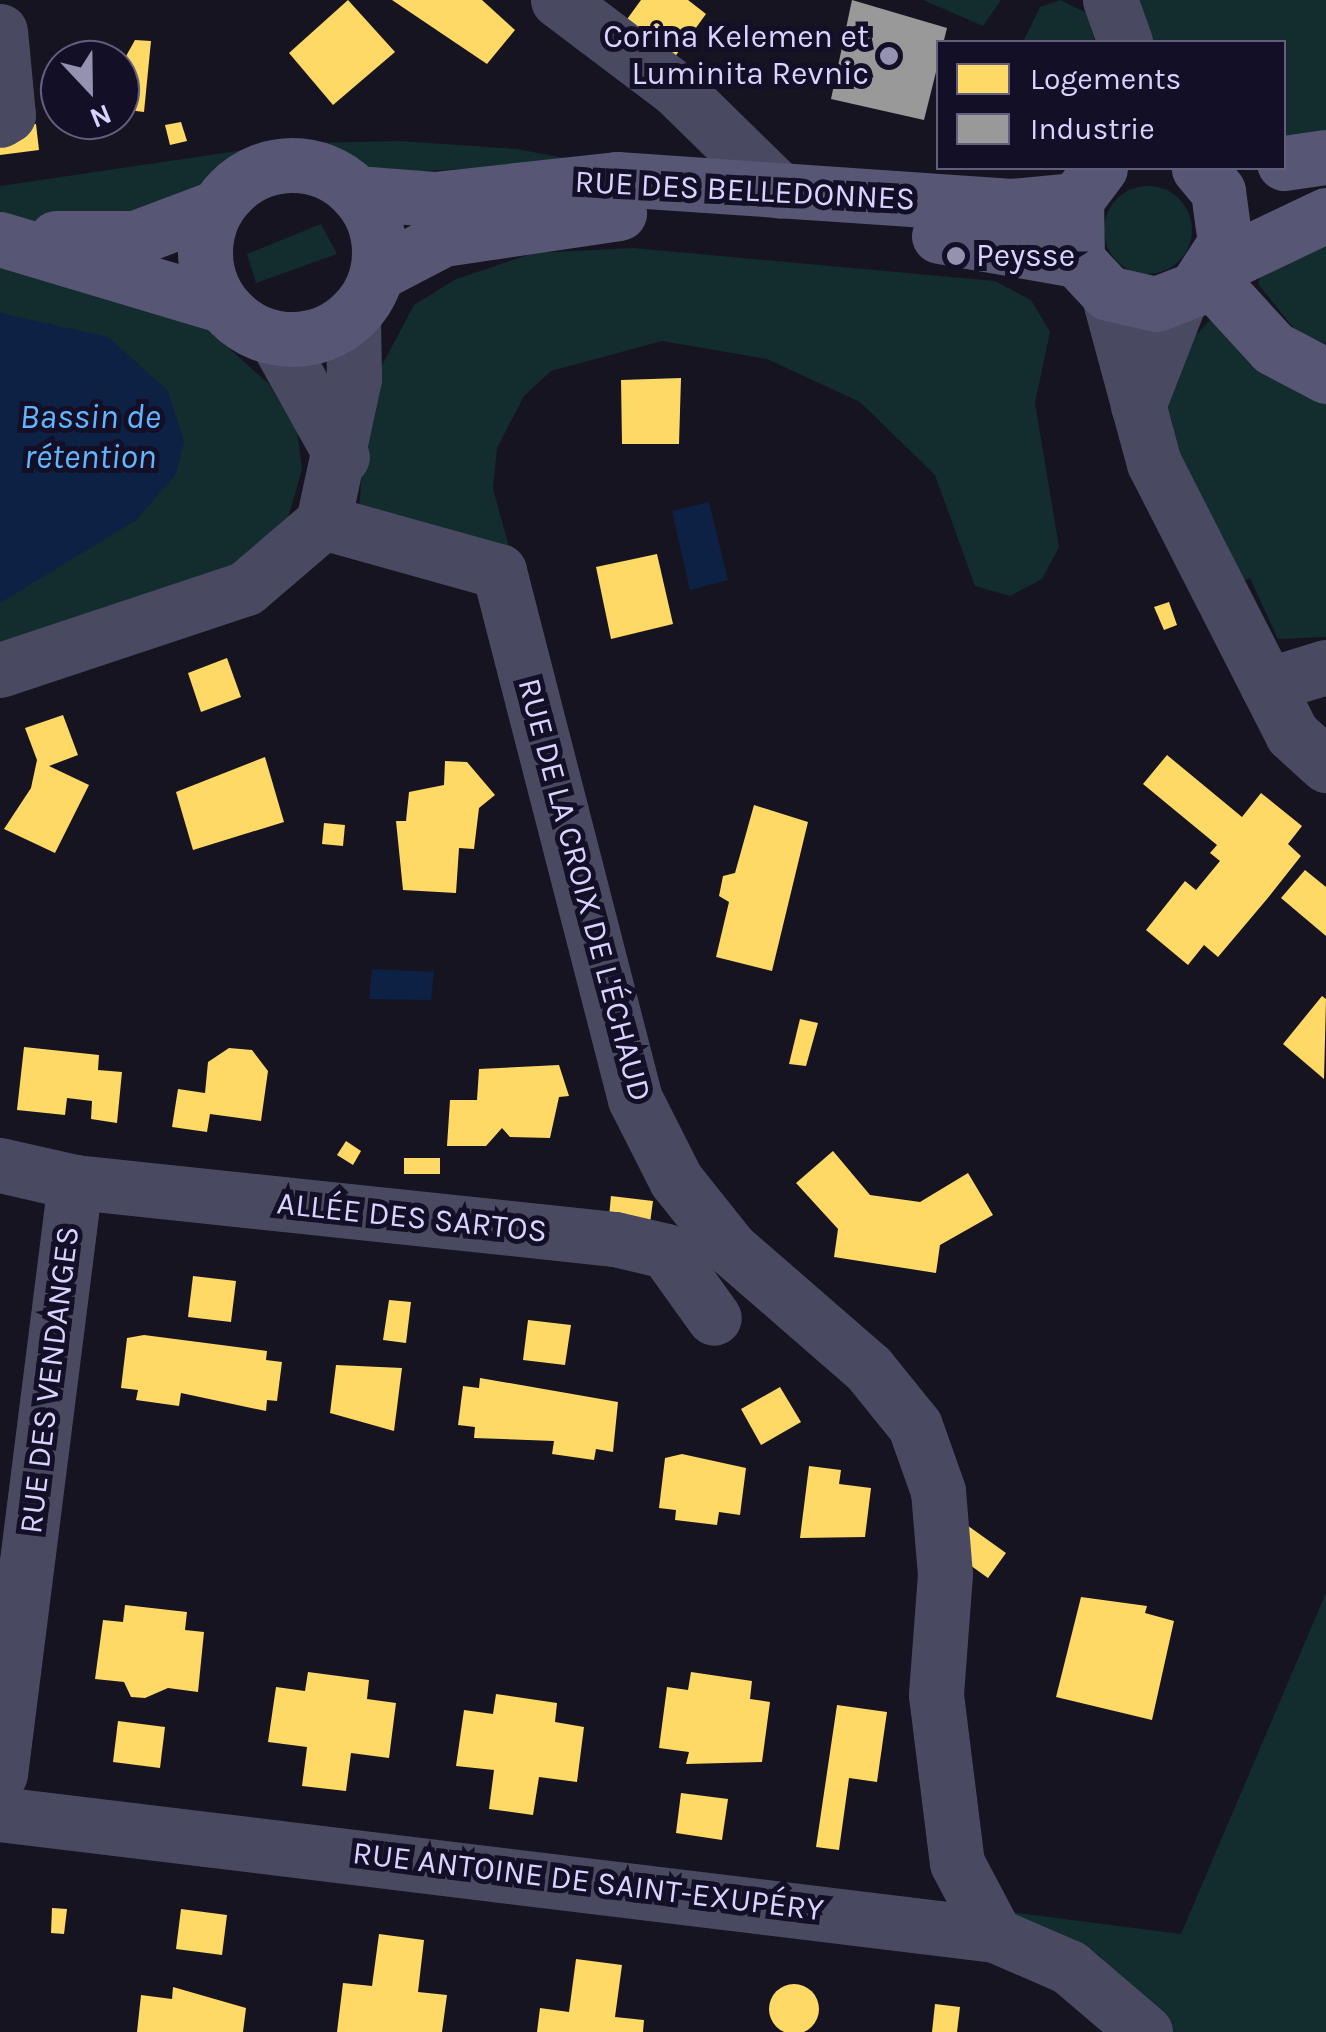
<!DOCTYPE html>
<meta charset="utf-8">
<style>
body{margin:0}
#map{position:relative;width:1326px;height:2032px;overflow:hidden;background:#161421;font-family:Karla,sans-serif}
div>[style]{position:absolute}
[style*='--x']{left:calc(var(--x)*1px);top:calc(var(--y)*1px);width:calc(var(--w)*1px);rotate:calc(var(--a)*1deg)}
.green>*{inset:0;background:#132c2d}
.round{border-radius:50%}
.water>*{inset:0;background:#0d2144}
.homes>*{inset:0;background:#ffd966}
.industry>*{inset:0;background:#999}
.street>*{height:55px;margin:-27.5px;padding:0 27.5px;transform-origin:27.5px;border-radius:27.5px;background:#4a4962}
.secondary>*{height:55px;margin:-27.5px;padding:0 27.5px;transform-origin:27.5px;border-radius:27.5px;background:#575674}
.secondary>.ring{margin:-27.5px;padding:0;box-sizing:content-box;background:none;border:55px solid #575674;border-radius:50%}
.dots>*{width:28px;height:28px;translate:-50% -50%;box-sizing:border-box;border:5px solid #130f26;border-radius:50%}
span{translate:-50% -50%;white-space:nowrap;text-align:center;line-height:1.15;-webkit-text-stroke:10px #130f26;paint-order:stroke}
.poi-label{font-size:32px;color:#d9d4ff}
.right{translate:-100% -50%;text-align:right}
.left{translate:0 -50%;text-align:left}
.street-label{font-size:32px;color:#d9d4ff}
.water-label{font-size:35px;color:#62b6ff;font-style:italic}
.legend{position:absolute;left:936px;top:40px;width:350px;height:130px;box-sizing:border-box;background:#130f26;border:2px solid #625e7d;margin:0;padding:12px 18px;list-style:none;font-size:30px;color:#d9d4ff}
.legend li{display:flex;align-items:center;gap:20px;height:50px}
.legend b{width:50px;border:2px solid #625e7d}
.north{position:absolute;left:40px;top:40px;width:100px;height:100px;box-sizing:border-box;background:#130f26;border:2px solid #625e7d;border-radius:50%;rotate:158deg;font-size:28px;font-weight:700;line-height:40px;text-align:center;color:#d9d4ff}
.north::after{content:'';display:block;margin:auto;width:35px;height:45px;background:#9591b1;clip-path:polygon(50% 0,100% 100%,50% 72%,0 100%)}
</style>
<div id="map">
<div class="green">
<div style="clip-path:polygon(923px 0,1001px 0,983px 26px)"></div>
<div style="clip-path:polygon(1060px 0,1087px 13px,1095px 42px,1023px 42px,1040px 7px)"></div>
<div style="clip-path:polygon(1137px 0,1326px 0,1326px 143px,1284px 150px,1284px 42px,1151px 42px)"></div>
<div style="clip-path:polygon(400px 141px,517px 149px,585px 162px,367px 174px,311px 143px)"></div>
<div style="clip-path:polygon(244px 150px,182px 204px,65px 224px,0 219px,0 186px)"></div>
<div class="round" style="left:1104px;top:186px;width:88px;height:88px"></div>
<div style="clip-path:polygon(321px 224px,337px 254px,256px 283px,247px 254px)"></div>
<div style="clip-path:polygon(1326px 236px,1326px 344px,1296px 331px,1258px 284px,1262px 272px)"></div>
<div style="clip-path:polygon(633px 248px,995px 281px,1031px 300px,1050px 332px,1035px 403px,1059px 547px,1042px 579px,1010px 596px,975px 586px,935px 475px,860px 402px,767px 359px,662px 341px,551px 371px,524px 396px,497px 448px,493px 489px,513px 561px,358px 520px,369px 390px,414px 305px,456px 279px,534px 253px)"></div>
<div style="clip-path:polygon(0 266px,194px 317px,269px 384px,297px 431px,302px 469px,288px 518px,243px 563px,0 653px)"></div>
<div style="clip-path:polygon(1217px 313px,1265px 371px,1326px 401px,1326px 637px,1278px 639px,1250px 578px,1236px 584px,1167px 424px,1171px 361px)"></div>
<div style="clip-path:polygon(1326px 1593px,1326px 2032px,1174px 2032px,1097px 1954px,1010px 1912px,1181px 1934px)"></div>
</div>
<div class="water">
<div style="clip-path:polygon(0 313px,108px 337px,168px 391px,184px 442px,176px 474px,136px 520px,0 603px)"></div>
<div style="clip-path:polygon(709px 502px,728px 580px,690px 590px,672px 511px)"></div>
<div style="clip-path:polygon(372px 969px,434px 972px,431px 1000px,369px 999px)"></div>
</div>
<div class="homes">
<div style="clip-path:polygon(348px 0,395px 52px,333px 105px,289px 53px)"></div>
<div style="clip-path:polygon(392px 0,482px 0,515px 30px,487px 64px)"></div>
<div style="clip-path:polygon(641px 0,688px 0,706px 14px,674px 58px,625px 22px)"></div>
<div style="clip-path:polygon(135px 40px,151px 41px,144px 112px,120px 109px,120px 67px)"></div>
<div style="clip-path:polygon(181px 122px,187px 141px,170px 145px,165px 125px)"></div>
<div style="clip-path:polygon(36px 124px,39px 150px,0 155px,0 129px)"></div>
<div style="clip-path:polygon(681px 378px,679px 444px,622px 444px,621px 380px)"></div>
<div style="clip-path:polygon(657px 554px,673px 624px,611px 639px,596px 567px)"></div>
<div style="clip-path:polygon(1169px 602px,1177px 625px,1164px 630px,1154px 607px)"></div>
<div style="clip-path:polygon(227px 658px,241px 697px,201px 712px,188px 673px)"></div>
<div style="clip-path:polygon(63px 715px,78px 755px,49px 766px,89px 785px,55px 853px,4px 829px,31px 788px,37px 760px,25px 728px)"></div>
<div style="clip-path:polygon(1167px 755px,1242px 817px,1261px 793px,1302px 826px,1288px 844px,1301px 856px,1267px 899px,1218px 957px,1204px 945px,1188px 965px,1146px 930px,1185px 881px,1196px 890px,1220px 861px,1210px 853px,1217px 845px,1143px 784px)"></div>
<div style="clip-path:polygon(265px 757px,284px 822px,193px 850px,176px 792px)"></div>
<div style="clip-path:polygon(445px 761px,467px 762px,495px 795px,479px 808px,474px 849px,459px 848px,456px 893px,403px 890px,396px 821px,406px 821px,409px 792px,444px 785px)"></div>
<div style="clip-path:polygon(754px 805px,808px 822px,772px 971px,716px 957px,729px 902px,719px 896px,723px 876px,735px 873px)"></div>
<div style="clip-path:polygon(324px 823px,345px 825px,343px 846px,322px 844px)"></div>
<div style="clip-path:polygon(1305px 870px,1326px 887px,1326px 936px,1281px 898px)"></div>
<div style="clip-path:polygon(1322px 996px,1326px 999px,1324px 1079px,1283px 1044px)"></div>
<div style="clip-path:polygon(800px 1019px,818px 1023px,806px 1066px,789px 1064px)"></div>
<div style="clip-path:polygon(24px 1047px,99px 1055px,98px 1070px,122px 1072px,117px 1123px,91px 1119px,92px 1101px,67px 1098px,65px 1115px,17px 1110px)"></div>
<div style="clip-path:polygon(229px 1048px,252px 1050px,268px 1071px,261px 1121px,210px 1114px,207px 1132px,172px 1127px,178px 1089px,205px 1093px,208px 1062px)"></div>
<div style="clip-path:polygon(559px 1065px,569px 1096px,559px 1097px,550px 1138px,510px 1137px,502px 1128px,486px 1146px,447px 1146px,450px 1100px,477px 1100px,479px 1069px)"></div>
<div style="clip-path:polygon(346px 1141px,361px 1151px,353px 1165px,337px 1155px)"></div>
<div style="clip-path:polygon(833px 1151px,870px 1195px,920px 1202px,968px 1173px,993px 1215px,940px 1245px,936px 1273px,834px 1257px,838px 1229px,796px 1183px)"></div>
<div style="clip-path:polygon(404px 1158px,440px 1158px,440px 1174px,404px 1174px)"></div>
<div style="clip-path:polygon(611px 1196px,653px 1201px,650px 1223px,609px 1217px)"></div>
<div style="clip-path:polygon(193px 1276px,236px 1281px,231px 1322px,188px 1317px)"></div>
<div style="clip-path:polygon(389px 1300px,411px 1302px,406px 1343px,383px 1340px)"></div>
<div style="clip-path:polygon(528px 1320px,571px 1325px,565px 1365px,523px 1360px)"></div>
<div style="clip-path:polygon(144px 1335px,267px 1351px,266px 1360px,282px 1362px,277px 1401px,267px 1400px,266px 1411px,181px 1393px,179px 1406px,136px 1400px,138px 1390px,121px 1388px,127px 1338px)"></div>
<div style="clip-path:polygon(336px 1365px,402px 1368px,394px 1431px,330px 1413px)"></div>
<div style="clip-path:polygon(480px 1378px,618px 1402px,613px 1452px,596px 1449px,594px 1460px,552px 1454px,554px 1441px,474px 1438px,475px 1427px,458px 1425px,463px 1386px,479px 1388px)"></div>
<div style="clip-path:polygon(780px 1387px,801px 1422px,761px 1445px,741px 1409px)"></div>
<div style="clip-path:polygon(682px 1454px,746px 1468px,740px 1515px,719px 1512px,717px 1525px,675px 1520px,676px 1510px,659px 1508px,665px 1458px)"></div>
<div style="clip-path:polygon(809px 1466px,841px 1470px,839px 1484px,871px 1488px,865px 1537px,800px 1538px)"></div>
<div style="clip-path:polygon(950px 1513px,1006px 1553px,988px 1578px,956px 1555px)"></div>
<div style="clip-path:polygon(1081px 1597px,1147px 1606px,1145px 1613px,1174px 1621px,1152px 1720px,1056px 1697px)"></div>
<div style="clip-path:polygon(125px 1605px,187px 1612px,185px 1630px,204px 1632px,198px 1692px,168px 1688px,145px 1698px,131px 1697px,124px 1682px,95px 1679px,103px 1620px,123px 1622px)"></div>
<div style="clip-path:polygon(308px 1672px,369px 1680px,367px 1699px,396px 1703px,389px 1758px,351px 1753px,346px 1791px,302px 1786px,307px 1747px,268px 1742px,276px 1687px,305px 1691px)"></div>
<div style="clip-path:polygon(691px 1672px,752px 1681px,750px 1699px,770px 1702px,762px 1762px,686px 1764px,689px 1752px,659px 1748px,667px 1687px,688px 1690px)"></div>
<div style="clip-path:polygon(496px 1694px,557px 1703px,555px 1722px,584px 1727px,577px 1782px,539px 1777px,533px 1815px,489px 1809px,494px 1770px,456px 1766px,464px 1710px,493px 1714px)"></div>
<div style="clip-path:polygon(837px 1705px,887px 1712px,877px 1782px,849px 1778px,839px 1850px,816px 1847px)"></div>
<div style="clip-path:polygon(118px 1721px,165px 1727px,160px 1768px,113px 1762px)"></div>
<div style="clip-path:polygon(681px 1793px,728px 1799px,722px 1840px,676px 1833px)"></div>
<div style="clip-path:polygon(52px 1908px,67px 1909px,64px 1934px,51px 1933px)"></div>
<div style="clip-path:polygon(181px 1909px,227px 1915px,222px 1955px,176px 1949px)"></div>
<div style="clip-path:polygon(379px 1934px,424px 1940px,418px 1992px,447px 1995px,442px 2032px,337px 2032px,343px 1983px,372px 1986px)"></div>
<div style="clip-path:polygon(576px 1959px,622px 1965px,615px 2017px,644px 2020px,643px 2032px,537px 2032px,540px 2008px,569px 2012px)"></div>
<div class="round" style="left:769px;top:1984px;width:50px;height:50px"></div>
<div style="clip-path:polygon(173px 1987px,246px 2008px,243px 2032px,137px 2032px,141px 1995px,172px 1999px)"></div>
<div style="clip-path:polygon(935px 2004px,960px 2007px,957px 2032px,932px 2032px)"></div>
</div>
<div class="industry">
<div style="clip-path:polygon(852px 0,947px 28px,924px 120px,831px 99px)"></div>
</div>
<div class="street">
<div style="--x:558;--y:0;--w:149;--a:37.1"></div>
<div style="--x:677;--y:90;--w:144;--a:44.4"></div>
<div style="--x:1110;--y:0;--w:45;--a:70.3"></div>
<div style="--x:0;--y:31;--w:84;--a:84.6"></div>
<div style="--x:8;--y:115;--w:9;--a:148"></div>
<div style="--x:1108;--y:293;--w:176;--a:74.9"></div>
<div style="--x:1154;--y:463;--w:304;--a:63"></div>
<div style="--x:1292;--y:734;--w:46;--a:42.4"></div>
<div style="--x:276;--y:339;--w:135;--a:60.8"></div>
<div style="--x:1138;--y:406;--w:116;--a:-68.7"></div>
<div style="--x:323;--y:522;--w:183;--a:15.6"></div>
<div style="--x:499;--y:571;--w:545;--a:75.56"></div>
<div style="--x:635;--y:1099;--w:91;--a:63.2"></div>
<div style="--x:676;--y:1180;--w:87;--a:51.5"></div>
<div style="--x:730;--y:1248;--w:184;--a:41"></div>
<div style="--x:869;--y:1369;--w:73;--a:51.1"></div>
<div style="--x:915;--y:1426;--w:69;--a:70.5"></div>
<div style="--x:938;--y:1491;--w:83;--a:85.2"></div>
<div style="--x:945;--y:1574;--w:121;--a:94.3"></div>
<div style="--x:936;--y:1695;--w:169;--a:82.9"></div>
<div style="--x:957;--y:1863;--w:81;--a:62.2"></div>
<div style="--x:0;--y:670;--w:259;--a:-18.4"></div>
<div style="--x:246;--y:588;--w:101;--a:-40.6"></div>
<div style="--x:323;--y:522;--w:146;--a:-77.8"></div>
<div style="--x:354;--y:379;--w:63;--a:-90.9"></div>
<div style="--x:1267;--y:685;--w:62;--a:-17"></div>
<div style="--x:0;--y:1165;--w:77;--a:12.8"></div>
<div style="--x:75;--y:1182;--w:543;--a:6.03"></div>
<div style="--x:615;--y:1239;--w:52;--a:13.2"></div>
<div style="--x:666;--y:1251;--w:82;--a:54.4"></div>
<div style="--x:0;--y:1774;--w:597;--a:-82.78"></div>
<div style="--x:0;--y:1814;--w:1002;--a:6.93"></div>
<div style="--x:995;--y:1935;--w:81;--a:23.4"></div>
<div style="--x:1069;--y:1967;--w:100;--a:40.5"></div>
</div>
<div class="secondary">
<div style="--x:1284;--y:163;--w:42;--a:-8.1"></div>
<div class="ring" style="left:205px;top:165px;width:119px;height:119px"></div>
<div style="--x:1100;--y:168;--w:40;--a:127"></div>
<div style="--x:1076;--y:200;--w:60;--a:89"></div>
<div style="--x:1077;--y:260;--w:45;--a:46.8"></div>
<div style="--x:1108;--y:293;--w:49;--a:12.9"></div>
<div style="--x:1156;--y:304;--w:42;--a:-21"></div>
<div style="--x:1195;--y:289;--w:55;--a:-56.9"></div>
<div style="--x:1225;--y:243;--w:52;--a:-97.7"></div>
<div style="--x:1218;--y:191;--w:30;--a:-130"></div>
<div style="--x:356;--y:193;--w:78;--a:4.4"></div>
<div style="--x:434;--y:199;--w:184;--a:-6.2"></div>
<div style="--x:617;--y:179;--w:395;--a:3.9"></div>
<div style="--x:1011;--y:206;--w:65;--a:-5.3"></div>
<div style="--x:939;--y:236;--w:140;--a:9.9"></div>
<div style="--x:56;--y:238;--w:79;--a:0"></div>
<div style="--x:135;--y:238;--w:88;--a:-20.7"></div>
<div style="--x:0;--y:239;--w:232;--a:16.6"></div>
<div style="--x:1215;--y:268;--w:123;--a:-25.5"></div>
<div style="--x:378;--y:273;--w:73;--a:-27.6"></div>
<div style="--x:443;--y:239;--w:178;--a:-8.4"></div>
<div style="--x:1208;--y:277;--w:96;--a:47.5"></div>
<div style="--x:1273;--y:348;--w:60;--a:27.8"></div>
</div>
<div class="dots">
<div style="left:889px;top:56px;background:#9591b1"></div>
<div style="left:956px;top:256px;background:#9591b1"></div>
</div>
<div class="poi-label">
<span class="right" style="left:869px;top:56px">Corina Kelemen et<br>Luminita Revnic</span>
<span class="left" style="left:976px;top:256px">Peysse</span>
</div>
<div class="street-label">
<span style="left:745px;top:191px;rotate:3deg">RUE DES BELLEDONNES</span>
<span style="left:584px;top:890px;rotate:75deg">RUE DE LA CROIX DE L'ÉCHAUD</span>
<span style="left:412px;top:1218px;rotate:6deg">ALLÉE DES SARTOS</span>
<span style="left:50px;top:1380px;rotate:-83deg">RUE DES VENDANGES</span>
<span style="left:588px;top:1882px;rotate:7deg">RUE ANTOINE DE SAINT-EXUPÉRY</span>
</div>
<div class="water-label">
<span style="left:90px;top:437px">Bassin de<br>rétention</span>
</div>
<ul class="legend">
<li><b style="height:28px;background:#ffd966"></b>Logements</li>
<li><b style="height:28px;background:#999"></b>Industrie</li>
</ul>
<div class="north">N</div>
</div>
